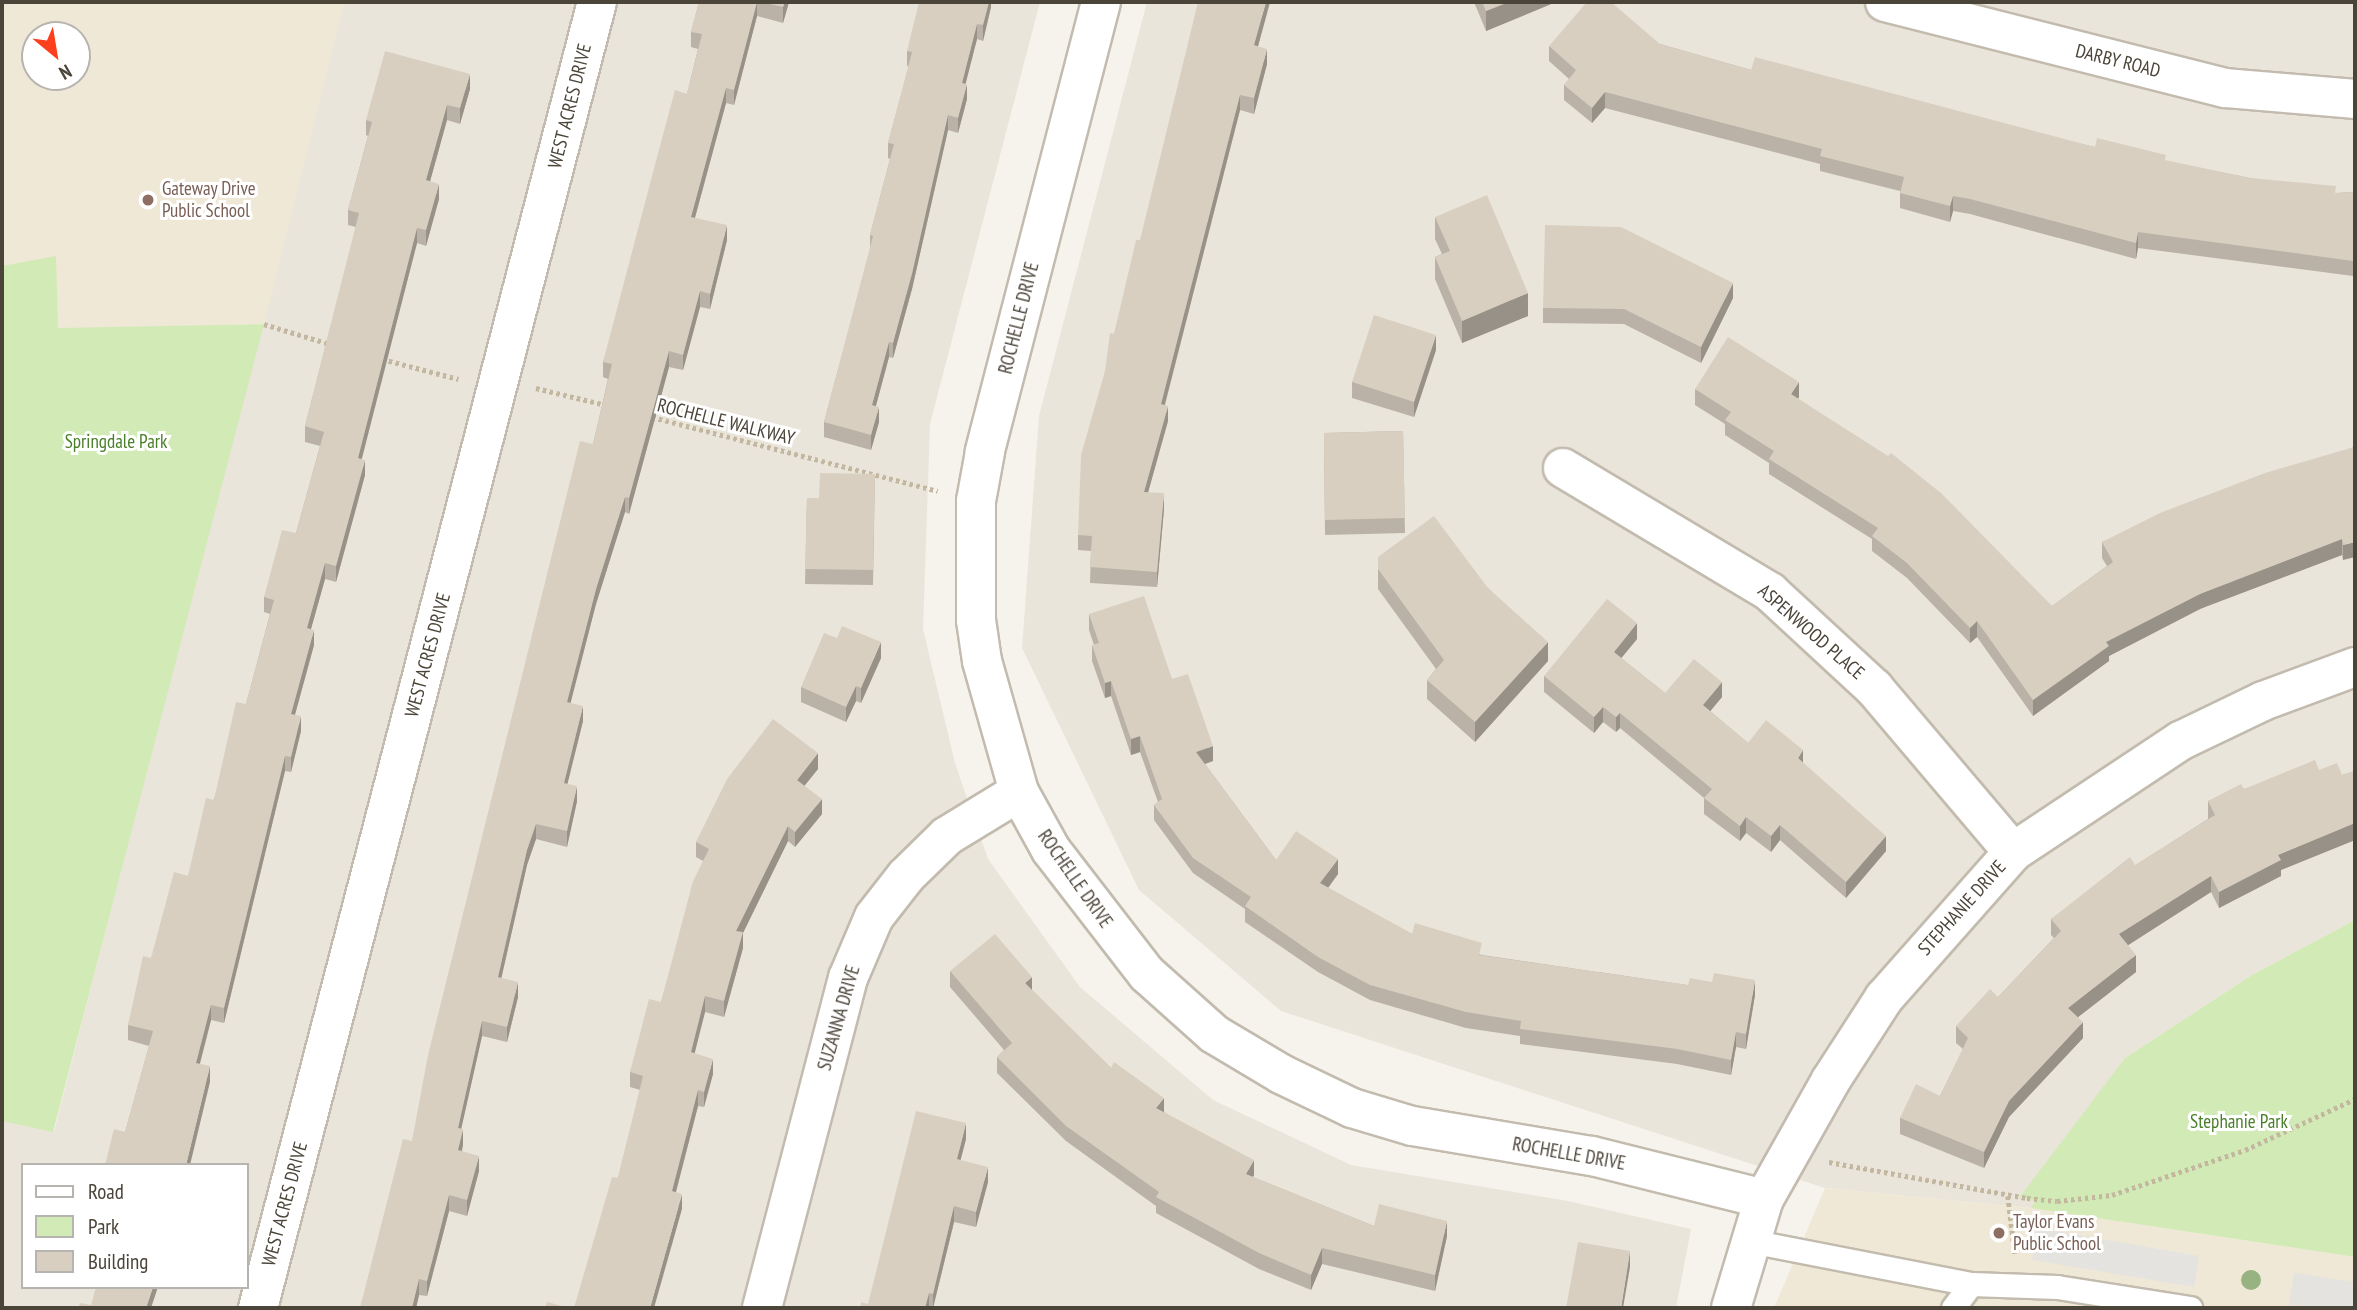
<!DOCTYPE html>
<style>
body{margin:0}
#map{position:relative;width:2357px;height:1310px;overflow:hidden;background:#f6f3ec;font-family:"PT Sans Narrow",sans-serif}
div>[style]{position:absolute}
[style*='--x']{left:calc(var(--x)*1px);top:calc(var(--y)*1px);width:calc(var(--w)*1px);rotate:calc(var(--a)*1deg)}
.residential>*{inset:0;background:#eae5da}
.education>*{inset:0;background:#efe8d6}
.green>*{inset:0;background:#d2eab5}
.parking>*{inset:0;background:#e5e3e0}
.path>*{height:4.5px;margin-top:-2.25px;transform-origin:0;background:repeating-linear-gradient(90deg,#c4b79f 0 3.5px,transparent 0 7px)}
.roads{filter:drop-shadow(2px 0 #c2bbae) drop-shadow(-2px 0 #c2bbae) drop-shadow(0 2px #c2bbae) drop-shadow(0 -2px #c2bbae)}
.service>*{height:23px;margin:-11.5px;padding:0 11.5px;transform-origin:11.5px;border-radius:11.5px;background:#fff}
.minor>*{height:38px;margin:-19px;padding:0 19px;transform-origin:19px;border-radius:19px;background:#fff}
.trees>*{width:20px;height:20px;margin:-10px;border-radius:50%;background:#97b381}
.wall>*{inset:0;background:#bab2a6}
.shaded-wall>*{inset:0;background:#979187}
.building>*{inset:0;background:#d8cfc1}
.dots>*{width:19px;height:19px;translate:-50% -50%;box-sizing:border-box;border:4px solid #fff;border-radius:50%}
span{translate:-50% -50%;white-space:nowrap;text-align:center;line-height:1.15;-webkit-text-stroke:6px #fff;paint-order:stroke}
.street-label{font-size:19px;color:#4b4439}
.education-label{font-size:19px;color:#785e54}
.left{translate:0 -50%;text-align:left}
.park-label{font-size:19px;color:#4a7f2a}
.frame{position:absolute;inset:0;border:4px solid #4b4439;pointer-events:none}
.legend{position:absolute;left:21px;top:1163px;width:228px;height:126px;box-sizing:border-box;background:#fff;border:2px solid #b7b4b0;margin:0;padding:9px 12px;list-style:none;font-size:21px;color:#4b4439}
.legend li{display:flex;align-items:center;gap:14px;height:35px}
.legend b{width:35px;border:2px solid #b7b4b0}
.north{position:absolute;left:21px;top:21px;width:70px;height:70px;box-sizing:border-box;background:#fff;border:2px solid #b7b4b0;border-radius:50%;rotate:150deg;font-size:19px;font-weight:700;line-height:28px;text-align:center;color:#4b4439}
.north::after{content:'';display:block;margin:auto;width:24px;height:32px;background:#fc3f1d;clip-path:polygon(50% 0,100% 100%,50% 72%,0 100%)}
</style>
<div id="map">
<div class="residential">
<div style="clip-path:polygon(evenodd,344px 2px,1040px 2px,930px 424px,923px 629px,955px 763px,988px 859px,1080px 987px,1213px 1100px,1351px 1165px,1568px 1201px,1691px 1229px,1676px 1308px,2px 1308px,2px 1121px,54px 1131px,344px 2px,23px 1165px,247px 1165px,247px 1287px,23px 1287px,23px 1165px)"></div>
<div style="clip-path:polygon(1147px 2px,2355px 2px,2355px 920px,2252px 975px,2125px 1058px,2031px 1208px,1825px 1188px,1281px 1011px,1139px 890px,1022px 648px,1039px 416px)"></div>
</div>
<div class="education">
<div style="clip-path:polygon(evenodd,2px 2px,344px 2px,264px 324px,2px 330px,2px 2px,35px 35px,77px 35px,77px 77px,35px 77px,35px 35px)"></div>
<div style="clip-path:polygon(1825px 1188px,2031px 1208px,2355px 1257px,2355px 1308px,1774px 1308px)"></div>
</div>
<div class="green">
<div style="clip-path:polygon(56px 256px,58px 328px,264px 324px,53px 1132px,2px 1121px,2px 266px)"></div>
<div style="clip-path:polygon(2355px 920px,2355px 1257px,2031px 1208px,2035px 1201px,2019px 1198px,2125px 1058px,2252px 975px)"></div>
</div>
<div class="parking">
<div style="clip-path:polygon(2037px 1228px,2199px 1256px,2194px 1287px,2032px 1260px)"></div>
<div style="clip-path:polygon(2294px 1273px,2355px 1282px,2355px 1308px,2289px 1305px)"></div>
</div>
<div class="path">
<div style="--x:264;--y:324;--w:69;--a:16.9"></div>
<div style="--x:382;--y:359;--w:79;--a:14.7"></div>
<div style="--x:536;--y:388;--w:72;--a:13.7"></div>
<div style="--x:652;--y:417;--w:295;--a:14.5"></div>
<div style="--x:1829;--y:1162;--w:201;--a:10.3"></div>
<div style="--x:2027;--y:1198;--w:30;--a:6"></div>
<div style="--x:2057;--y:1201;--w:55;--a:-6.2"></div>
<div style="--x:2112;--y:1195;--w:140;--a:-18.7"></div>
<div style="--x:2245;--y:1150;--w:121;--a:-24.9"></div>
<div style="--x:2008;--y:1196;--w:58;--a:83.1"></div>
</div>
<div class="roads">
<div class="service">
<div style="--x:1750;--y:1241;--w:225;--a:11"></div>
<div style="--x:1971;--y:1284;--w:30;--a:127"></div>
<div style="--x:1971;--y:1284;--w:86;--a:2"></div>
<div style="--x:2057;--y:1287;--w:135;--a:9"></div>
</div>
<div class="minor">
<div style="--x:1101;--y:2;--w:465;--a:104.5"></div>
<div style="--x:985;--y:452;--w:50;--a:100.4"></div>
<div style="--x:976;--y:501;--w:119;--a:90"></div>
<div style="--x:976;--y:620;--w:41;--a:81.7"></div>
<div style="--x:982;--y:661;--w:136;--a:74.2"></div>
<div style="--x:1019;--y:792;--w:66;--a:61.1"></div>
<div style="--x:1051;--y:850;--w:157;--a:52.3"></div>
<div style="--x:1147;--y:974;--w:90;--a:41.8"></div>
<div style="--x:1214;--y:1034;--w:78;--a:30.8"></div>
<div style="--x:1281;--y:1074;--w:79;--a:25.6"></div>
<div style="--x:1352;--y:1108;--w:63;--a:16.7"></div>
<div style="--x:1412;--y:1126;--w:182;--a:9.5"></div>
<div style="--x:1592;--y:1156;--w:177;--a:14"></div>
<div style="--x:1885;--y:2;--w:351;--a:14.2"></div>
<div style="--x:2225;--y:88;--w:130;--a:4.8"></div>
<div style="--x:1563;--y:468;--w:241;--a:30.9"></div>
<div style="--x:1770;--y:592;--w:142;--a:42.7"></div>
<div style="--x:1874;--y:688;--w:215;--a:49.7"></div>
<div style="--x:258;--y:1308;--w:1349;--a:-75.45"></div>
<div style="--x:762;--y:1308;--w:341;--a:-75.4"></div>
<div style="--x:848;--y:978;--w:66;--a:-66.9"></div>
<div style="--x:874;--y:917;--w:52;--a:-52"></div>
<div style="--x:906;--y:876;--w:57;--a:-44.3"></div>
<div style="--x:947;--y:836;--w:84;--a:-31.4"></div>
<div style="--x:1731;--y:1308;--w:114;--a:-73.2"></div>
<div style="--x:1764;--y:1199;--w:137;--a:-60.6"></div>
<div style="--x:1831;--y:1080;--w:98;--a:-57.1"></div>
<div style="--x:1884;--y:998;--w:195;--a:-48.5"></div>
<div style="--x:2013;--y:852;--w:201;--a:-33.6"></div>
<div style="--x:2180;--y:741;--w:92;--a:-25.7"></div>
<div style="--x:2263;--y:701;--w:98;--a:-20.3"></div>
</div>
</div>
<div class="trees">
<div style="left:2251px;top:1280px"></div>
</div>
<div class="wall">
<div style="clip-path:polygon(699px 2px,789px 2px,783px 23px,757px 16px,734px 105px,726px 103px,695px 218px,727px 240px,710px 309px,700px 307px,683px 370px,669px 367px,629px 514px,625px 512px,596px 604px,570px 703px,583px 721px,567px 784px,577px 801px,567px 847px,536px 839px,527px 865px,501px 978px,518px 997px,507px 1042px,482px 1036px,461px 1129px,463px 1145px,462px 1151px,479px 1171px,467px 1216px,449px 1211px,427px 1296px,419px 1295px,416px 1308px,360px 1308px,412px 1141px,593px 444px,608px 379px,603px 377px,603px 362px,687px 94px,698px 49px,691px 47px,691px 32px)"></div>
<div style="clip-path:polygon(991px 2px,991px 7px,983px 41px,977px 39px,965px 84px,967px 99px,958px 133px,948px 130px,912px 289px,893px 358px,889px 357px,876px 406px,879px 422px,871px 450px,824px 437px,824px 422px,870px 250px,870px 235px,890px 159px,888px 158px,888px 143px,909px 66px,907px 66px,907px 51px)"></div>
<div style="clip-path:polygon(1270px 2px,1258px 46px,1267px 64px,1254px 114px,1240px 110px,1165px 405px,1168px 421px,1148px 492px,1164px 509px,1157px 587px,1090px 583px,1091px 551px,1078px 550px,1078px 535px,1114px 334px,1140px 240px)"></div>
<div style="clip-path:polygon(1474px 2px,1556px 2px,1486px 31px)"></div>
<div style="clip-path:polygon(1660px 44px,1751px 70px,2095px 147px,2250px 178px,2336px 193px,2355px 192px,2355px 290px,2353px 290px,2353px 276px,2138px 248px,2136px 259px,1970px 214px,1953px 211px,1950px 222px,1900px 208px,1900px 191px,1820px 171px,1820px 164px,1605px 108px,1592px 123px,1564px 100px,1564px 85px,1569px 79px,1549px 61px,1549px 46px)"></div>
<div style="clip-path:polygon(470px 89px,460px 124px,447px 120px,430px 181px,439px 199px,426px 246px,417px 243px,361px 459px,365px 475px,336px 582px,325px 579px,311px 629px,314px 645px,295px 715px,301px 731px,291px 772px,285px 771px,224px 1023px,211px 1020px,200px 1064px,210px 1082px,125px 1132px,149px 1046px,128px 1040px,128px 1025px,151px 958px,188px 876px,246px 704px,270px 614px,264px 612px,264px 597px,296px 533px,320px 446px,305px 442px,305px 426px,356px 227px,348px 225px,348px 210px,368px 136px,366px 135px,366px 120px)"></div>
<div style="clip-path:polygon(1435px 217px,1528px 316px,1462px 343px,1435px 279px,1435px 257px,1442px 254px,1435px 239px)"></div>
<div style="clip-path:polygon(1733px 298px,1701px 363px,1624px 324px,1543px 323px,1543px 308px)"></div>
<div style="clip-path:polygon(1436px 350px,1414px 417px,1352px 398px,1352px 382px)"></div>
<div style="clip-path:polygon(1695px 389px,1799px 397px,1798px 399px,2052px 606px,2107px 566px,2102px 558px,2102px 542px,2354px 447px,2343px 560px,2342px 555px,2200px 609px,2109px 656px,2109px 661px,2033px 716px,1977px 637px,1970px 643px,1907px 578px,1872px 551px,1872px 539px,1769px 474px,1769px 463px,1725px 435px,1725px 424px,1695px 405px)"></div>
<div style="clip-path:polygon(1403px 431px,1405px 533px,1325px 535px,1324px 433px)"></div>
<div style="clip-path:polygon(875px 474px,873px 585px,805px 584px,807px 498px,819px 498px)"></div>
<div style="clip-path:polygon(1378px 557px,1488px 588px,1548px 661px,1475px 742px,1427px 699px,1427px 680px,1436px 669px,1378px 589px)"></div>
<div style="clip-path:polygon(1089px 614px,1172px 679px,1213px 761px,1205px 764px,1276px 860px,1338px 874px,1328px 888px,1412px 934px,1482px 955px,1755px 995px,1746px 1049px,1736px 1047px,1731px 1075px,1677px 1064px,1520px 1044px,1520px 1036px,1466px 1028px,1370px 1000px,1318px 972px,1245px 922px,1245px 909px,1193px 873px,1154px 820px,1154px 805px,1158px 802px,1140px 752px,1131px 755px,1111px 696px,1105px 698px,1092px 661px,1092px 645px,1094px 645px,1089px 630px)"></div>
<div style="clip-path:polygon(1637px 639px,1621px 658px,1665px 693px,1722px 697px,1710px 711px,1748px 743px,1803px 763px,1886px 851px,1846px 898px,1780px 840px,1771px 852px,1746px 833px,1740px 841px,1704px 814px,1704px 798px,1620px 728px,1616px 732px,1603px 722px,1594px 733px,1544px 692px,1544px 676px)"></div>
<div style="clip-path:polygon(881px 658px,861px 703px,856px 701px,846px 722px,801px 702px,801px 687px)"></div>
<div style="clip-path:polygon(818px 769px,804px 786px,822px 814px,795px 847px,788px 841px,743px 933px,743px 948px,724px 1017px,705px 1012px,694px 1053px,713px 1074px,704px 1107px,698px 1106px,676px 1192px,682px 1209px,618px 1178px,640px 1090px,630px 1087px,630px 1072px,661px 1002px,703px 861px,696px 857px,696px 842px)"></div>
<div style="clip-path:polygon(2319px 770px,2342px 775px,2355px 771px,2355px 840px,2281px 870px,2281px 876px,2219px 908px,2211px 892px,2128px 945px,2136px 972px,2078px 1017px,2083px 1038px,2009px 1117px,1984px 1168px,1900px 1134px,1900px 1118px,1940px 1096px,1963px 1049px,1956px 1043px,1956px 1026px,1998px 997px,2054px 938px,2051px 935px,2051px 919px,2208px 819px,2208px 801px,2244px 789px)"></div>
<div style="clip-path:polygon(950px 971px,1032px 990px,1111px 1068px,1164px 1112px,1254px 1175px,1253px 1177px,1374px 1226px,1447px 1236px,1435px 1291px,1322px 1264px,1311px 1290px,1259px 1269px,1156px 1213px,1156px 1206px,1066px 1141px,997px 1073px,997px 1057px,1004px 1050px,950px 987px)"></div>
<div style="clip-path:polygon(966px 1139px,960px 1160px,988px 1182px,976px 1227px,954px 1222px,933px 1308px,860px 1308px,868px 1304px)"></div>
</div>
<div class="shaded-wall">
<div style="clip-path:polygon(757px 2px,757px 16px,734px 105px,734px 90px)"></div>
<div style="clip-path:polygon(785px 2px,789px 2px,783px 23px,783px 7px)"></div>
<div style="clip-path:polygon(989px 2px,991px 2px,991px 7px,983px 41px,983px 25px)"></div>
<div style="clip-path:polygon(1266px 2px,1270px 2px,1254px 61px,1254px 45px)"></div>
<div style="clip-path:polygon(1509px 2px,1556px 2px,1486px 31px,1486px 11px)"></div>
<div style="clip-path:polygon(977px 24px,977px 39px,962px 98px,962px 83px)"></div>
<div style="clip-path:polygon(1267px 49px,1267px 64px,1254px 114px,1254px 98px)"></div>
<div style="clip-path:polygon(470px 74px,470px 89px,460px 124px,460px 108px)"></div>
<div style="clip-path:polygon(967px 84px,967px 99px,958px 133px,958px 118px)"></div>
<div style="clip-path:polygon(726px 88px,726px 103px,691px 232px,691px 217px)"></div>
<div style="clip-path:polygon(1605px 92px,1605px 108px,1592px 123px,1592px 108px)"></div>
<div style="clip-path:polygon(1240px 95px,1240px 110px,1161px 419px,1161px 404px)"></div>
<div style="clip-path:polygon(447px 105px,447px 120px,426px 196px,426px 180px)"></div>
<div style="clip-path:polygon(948px 115px,948px 130px,912px 289px,893px 358px,893px 343px)"></div>
<div style="clip-path:polygon(439px 184px,439px 199px,426px 246px,426px 230px)"></div>
<div style="clip-path:polygon(1953px 196px,1953px 211px,1950px 222px,1950px 206px)"></div>
<div style="clip-path:polygon(727px 225px,727px 240px,710px 309px,710px 294px)"></div>
<div style="clip-path:polygon(417px 228px,417px 243px,358px 474px,358px 458px)"></div>
<div style="clip-path:polygon(2138px 232px,2138px 248px,2136px 259px,2136px 243px)"></div>
<div style="clip-path:polygon(1733px 283px,1733px 298px,1701px 363px,1701px 347px)"></div>
<div style="clip-path:polygon(700px 291px,700px 307px,683px 370px,683px 355px)"></div>
<div style="clip-path:polygon(1528px 293px,1528px 316px,1462px 343px,1462px 321px)"></div>
<div style="clip-path:polygon(1436px 335px,1436px 350px,1414px 417px,1414px 402px)"></div>
<div style="clip-path:polygon(889px 342px,889px 357px,872px 420px,872px 405px)"></div>
<div style="clip-path:polygon(669px 351px,669px 367px,629px 514px,629px 498px)"></div>
<div style="clip-path:polygon(1799px 382px,1799px 397px,1791px 409px,1791px 394px)"></div>
<div style="clip-path:polygon(1168px 406px,1168px 421px,1144px 507px,1144px 492px)"></div>
<div style="clip-path:polygon(879px 407px,879px 422px,871px 450px,871px 435px)"></div>
<div style="clip-path:polygon(365px 460px,365px 475px,336px 582px,336px 566px)"></div>
<div style="clip-path:polygon(1164px 493px,1164px 509px,1157px 587px,1157px 572px)"></div>
<div style="clip-path:polygon(625px 497px,625px 512px,596px 604px,567px 717px,567px 702px,596px 589px)"></div>
<div style="clip-path:polygon(2342px 539px,2342px 555px,2200px 609px,2109px 656px,2109px 661px,2033px 716px,2033px 700px,2106px 642px,2200px 594px)"></div>
<div style="clip-path:polygon(2355px 542px,2355px 557px,2343px 560px,2343px 545px)"></div>
<div style="clip-path:polygon(325px 563px,325px 579px,307px 643px,307px 628px)"></div>
<div style="clip-path:polygon(1977px 621px,1977px 637px,1970px 643px,1970px 628px)"></div>
<div style="clip-path:polygon(1637px 623px,1637px 639px,1614px 667px,1614px 652px)"></div>
<div style="clip-path:polygon(314px 630px,314px 645px,291px 729px,291px 714px)"></div>
<div style="clip-path:polygon(881px 642px,881px 658px,861px 703px,861px 688px)"></div>
<div style="clip-path:polygon(1548px 642px,1548px 661px,1475px 742px,1475px 722px)"></div>
<div style="clip-path:polygon(1111px 681px,1111px 696px,1105px 698px,1105px 683px)"></div>
<div style="clip-path:polygon(1722px 682px,1722px 697px,1703px 720px,1703px 705px)"></div>
<div style="clip-path:polygon(856px 686px,856px 701px,846px 722px,846px 707px)"></div>
<div style="clip-path:polygon(583px 706px,583px 721px,564px 798px,564px 783px)"></div>
<div style="clip-path:polygon(1603px 707px,1603px 722px,1594px 733px,1594px 717px)"></div>
<div style="clip-path:polygon(1620px 713px,1620px 728px,1616px 732px,1616px 717px)"></div>
<div style="clip-path:polygon(301px 716px,301px 731px,291px 772px,291px 757px)"></div>
<div style="clip-path:polygon(1140px 736px,1140px 752px,1131px 755px,1131px 739px)"></div>
<div style="clip-path:polygon(1213px 746px,1213px 761px,1196px 767px,1196px 752px)"></div>
<div style="clip-path:polygon(1803px 750px,1803px 765px,1798px 758px)"></div>
<div style="clip-path:polygon(818px 753px,818px 769px,797px 795px,797px 780px)"></div>
<div style="clip-path:polygon(285px 756px,285px 771px,224px 1023px,224px 1008px)"></div>
<div style="clip-path:polygon(577px 786px,577px 801px,567px 847px,567px 831px)"></div>
<div style="clip-path:polygon(822px 799px,822px 814px,795px 847px,795px 832px)"></div>
<div style="clip-path:polygon(1746px 817px,1746px 833px,1740px 841px,1740px 826px)"></div>
<div style="clip-path:polygon(2355px 823px,2355px 840px,2281px 870px,2281px 876px,2219px 908px,2219px 892px,2278px 855px)"></div>
<div style="clip-path:polygon(536px 824px,536px 839px,527px 865px,498px 993px,498px 977px,527px 850px)"></div>
<div style="clip-path:polygon(1780px 825px,1780px 840px,1771px 852px,1771px 836px)"></div>
<div style="clip-path:polygon(788px 826px,788px 841px,743px 933px,743px 948px,724px 1017px,724px 1001px,736px 931px)"></div>
<div style="clip-path:polygon(1886px 836px,1886px 851px,1846px 898px,1846px 882px)"></div>
<div style="clip-path:polygon(1338px 859px,1338px 874px,1320px 899px,1320px 883px)"></div>
<div style="clip-path:polygon(2211px 876px,2211px 892px,2119px 951px,2119px 934px)"></div>
<div style="clip-path:polygon(2136px 955px,2136px 972px,2068px 1025px,2068px 1008px)"></div>
<div style="clip-path:polygon(1032px 977px,1032px 993px,1025px 983px)"></div>
<div style="clip-path:polygon(1755px 980px,1755px 995px,1746px 1049px,1746px 1034px)"></div>
<div style="clip-path:polygon(518px 982px,518px 997px,507px 1042px,507px 1027px)"></div>
<div style="clip-path:polygon(705px 996px,705px 1012px,691px 1068px,691px 1052px)"></div>
<div style="clip-path:polygon(211px 1005px,211px 1020px,196px 1078px,196px 1063px)"></div>
<div style="clip-path:polygon(482px 1021px,482px 1036px,458px 1143px,458px 1128px)"></div>
<div style="clip-path:polygon(2083px 1022px,2083px 1038px,2009px 1117px,1984px 1168px,1984px 1152px,2009px 1101px)"></div>
<div style="clip-path:polygon(1736px 1032px,1736px 1047px,1731px 1075px,1731px 1060px)"></div>
<div style="clip-path:polygon(713px 1059px,713px 1074px,704px 1107px,704px 1092px)"></div>
<div style="clip-path:polygon(210px 1066px,210px 1082px,190px 1165px,186px 1165px)"></div>
<div style="clip-path:polygon(698px 1090px,698px 1106px,672px 1207px,672px 1191px)"></div>
<div style="clip-path:polygon(1164px 1098px,1164px 1113px,1156px 1108px)"></div>
<div style="clip-path:polygon(966px 1123px,966px 1139px,957px 1174px,957px 1159px)"></div>
<div style="clip-path:polygon(463px 1129px,463px 1145px,458px 1166px,458px 1150px)"></div>
<div style="clip-path:polygon(479px 1156px,479px 1171px,467px 1216px,467px 1200px)"></div>
<div style="clip-path:polygon(1254px 1160px,1254px 1175px,1246px 1190px,1246px 1174px)"></div>
<div style="clip-path:polygon(988px 1167px,988px 1182px,976px 1227px,976px 1212px)"></div>
<div style="clip-path:polygon(682px 1194px,682px 1209px,654px 1308px,650px 1308px)"></div>
<div style="clip-path:polygon(449px 1195px,449px 1211px,427px 1296px,427px 1281px)"></div>
<div style="clip-path:polygon(954px 1206px,954px 1222px,933px 1308px,933px 1294px)"></div>
<div style="clip-path:polygon(1447px 1221px,1447px 1236px,1435px 1291px,1435px 1275px)"></div>
<div style="clip-path:polygon(1322px 1248px,1322px 1264px,1311px 1290px,1311px 1275px)"></div>
<div style="clip-path:polygon(1630px 1251px,1630px 1267px,1623px 1308px,1621px 1308px)"></div>
<div style="clip-path:polygon(419px 1279px,419px 1295px,416px 1308px,412px 1308px)"></div>
<div style="clip-path:polygon(153px 1287px,158px 1287px,151px 1308px,146px 1308px)"></div>
<div style="clip-path:polygon(929px 1293px,929px 1308px,925px 1308px)"></div>
</div>
<div class="building">
<div style="clip-path:polygon(699px 2px,757px 2px,734px 90px,726px 88px,691px 217px,727px 225px,710px 294px,700px 291px,683px 355px,669px 351px,629px 498px,625px 497px,596px 589px,567px 702px,583px 706px,564px 783px,577px 786px,567px 831px,536px 824px,527px 850px,498px 977px,518px 982px,507px 1027px,482px 1021px,458px 1128px,463px 1129px,458px 1150px,479px 1156px,467px 1200px,449px 1195px,427px 1281px,419px 1279px,412px 1308px,360px 1308px,403px 1139px,412px 1141px,428px 1055px,580px 441px,593px 444px,612px 364px,603px 362px,652px 176px,675px 90px,687px 94px,702px 34px,691px 32px)"></div>
<div style="clip-path:polygon(761px 2px,785px 2px,783px 7px)"></div>
<div style="clip-path:polygon(919px 2px,989px 2px,983px 25px,977px 24px,962px 83px,967px 84px,958px 118px,948px 115px,912px 274px,893px 343px,889px 342px,872px 405px,879px 407px,871px 435px,824px 422px,873px 236px,870px 235px,894px 144px,888px 143px,912px 52px,907px 51px)"></div>
<div style="clip-path:polygon(1198px 2px,1266px 2px,1254px 45px,1267px 49px,1254px 98px,1240px 95px,1161px 404px,1168px 406px,1144px 492px,1164px 493px,1157px 572px,1090px 567px,1092px 536px,1078px 535px,1081px 455px,1105px 371px,1110px 333px,1114px 334px,1136px 240px,1140px 240px)"></div>
<div style="clip-path:polygon(1482px 2px,1509px 2px,1486px 11px)"></div>
<div style="clip-path:polygon(1587px 2px,1611px 2px,1660px 44px,1751px 70px,1755px 57px,2095px 147px,2097px 138px,2166px 155px,2165px 160px,2250px 178px,2336px 186px,2335px 193px,2355px 192px,2355px 275px,2353px 275px,2353px 261px,2138px 232px,2136px 243px,1970px 199px,1953px 196px,1950px 206px,1900px 193px,1904px 177px,1820px 156px,1822px 149px,1605px 92px,1592px 108px,1564px 85px,1576px 70px,1549px 46px)"></div>
<div style="clip-path:polygon(385px 51px,470px 74px,460px 108px,447px 105px,426px 180px,439px 184px,426px 230px,417px 228px,358px 458px,365px 460px,336px 566px,325px 563px,307px 628px,314px 630px,291px 714px,301px 716px,291px 757px,285px 756px,224px 1008px,211px 1005px,196px 1063px,210px 1066px,186px 1165px,105px 1165px,114px 1129px,125px 1132px,153px 1031px,128px 1025px,143px 956px,151px 958px,174px 872px,188px 876px,206px 798px,214px 800px,236px 702px,246px 704px,274px 600px,264px 597px,282px 530px,296px 533px,324px 432px,305px 426px,359px 213px,348px 210px,372px 122px,366px 120px)"></div>
<div style="clip-path:polygon(1487px 195px,1528px 293px,1462px 321px,1435px 257px,1450px 251px,1435px 217px)"></div>
<div style="clip-path:polygon(1545px 225px,1621px 227px,1733px 283px,1701px 347px,1624px 309px,1543px 308px)"></div>
<div style="clip-path:polygon(1374px 315px,1436px 335px,1414px 402px,1352px 382px)"></div>
<div style="clip-path:polygon(1728px 337px,1799px 382px,1791px 394px,1888px 456px,1891px 453px,1941px 493px,2052px 606px,2113px 562px,2102px 542px,2160px 513px,2265px 473px,2354px 447px,2355px 450px,2355px 542px,2343px 545px,2342px 539px,2200px 594px,2106px 642px,2109px 646px,2033px 700px,1977px 621px,1970px 628px,1907px 563px,1872px 536px,1878px 528px,1769px 459px,1774px 451px,1725px 420px,1731px 412px,1695px 389px)"></div>
<div style="clip-path:polygon(1403px 431px,1405px 518px,1325px 520px,1324px 433px)"></div>
<div style="clip-path:polygon(820px 473px,875px 474px,873px 570px,805px 569px,807px 498px,819px 498px)"></div>
<div style="clip-path:polygon(1434px 516px,1488px 588px,1548px 642px,1475px 722px,1427px 680px,1444px 660px,1378px 569px,1378px 557px)"></div>
<div style="clip-path:polygon(1144px 596px,1172px 679px,1188px 674px,1213px 746px,1196px 752px,1276px 860px,1296px 831px,1338px 859px,1320px 883px,1412px 934px,1415px 923px,1482px 943px,1479px 955px,1688px 985px,1690px 978px,1712px 982px,1714px 973px,1755px 980px,1746px 1034px,1736px 1032px,1731px 1060px,1677px 1049px,1520px 1029px,1521px 1021px,1466px 1012px,1370px 985px,1318px 957px,1245px 906px,1251px 897px,1193px 858px,1154px 805px,1162px 799px,1140px 736px,1131px 739px,1111px 681px,1105px 683px,1092px 645px,1099px 643px,1089px 614px)"></div>
<div style="clip-path:polygon(1607px 599px,1637px 623px,1614px 652px,1665px 693px,1694px 659px,1722px 682px,1703px 705px,1748px 743px,1766px 720px,1803px 750px,1798px 758px,1886px 836px,1846px 882px,1780px 825px,1771px 836px,1746px 817px,1740px 826px,1704px 798px,1712px 789px,1620px 713px,1616px 717px,1603px 707px,1594px 717px,1544px 676px)"></div>
<div style="clip-path:polygon(842px 626px,881px 642px,861px 688px,856px 686px,846px 707px,801px 687px,824px 633px,837px 638px)"></div>
<div style="clip-path:polygon(773px 719px,818px 753px,797px 780px,822px 799px,795px 832px,788px 826px,736px 931px,743px 932px,724px 1001px,705px 996px,691px 1052px,713px 1059px,704px 1092px,698px 1090px,672px 1191px,682px 1194px,650px 1308px,574px 1308px,612px 1177px,618px 1178px,643px 1076px,630px 1072px,649px 999px,661px 1002px,693px 881px,709px 849px,696px 842px,727px 779px)"></div>
<div style="clip-path:polygon(2315px 760px,2319px 770px,2337px 763px,2342px 775px,2355px 771px,2355px 823px,2278px 855px,2281px 860px,2219px 892px,2211px 876px,2119px 934px,2136px 955px,2068px 1008px,2083px 1022px,2009px 1101px,1984px 1152px,1900px 1118px,1916px 1084px,1940px 1096px,1968px 1038px,1956px 1026px,1990px 989px,1998px 997px,2061px 931px,2051px 919px,2130px 857px,2135px 865px,2215px 815px,2208px 801px,2241px 784px,2244px 789px)"></div>
<div style="clip-path:polygon(995px 934px,1032px 977px,1025px 983px,1111px 1068px,1114px 1062px,1164px 1098px,1156px 1108px,1254px 1160px,1246px 1174px,1374px 1226px,1379px 1204px,1447px 1221px,1435px 1275px,1322px 1248px,1311px 1275px,1259px 1253px,1156px 1197px,1159px 1192px,1066px 1126px,997px 1057px,1012px 1043px,950px 971px)"></div>
<div style="clip-path:polygon(916px 1111px,966px 1123px,957px 1159px,988px 1167px,976px 1212px,954px 1206px,933px 1294px,929px 1293px,925px 1308px,860px 1308px,861px 1302px,868px 1304px)"></div>
<div style="clip-path:polygon(1578px 1242px,1630px 1251px,1621px 1308px,1566px 1308px)"></div>
<div style="clip-path:polygon(96px 1287px,153px 1287px,146px 1308px,78px 1308px,80px 1303px,91px 1305px)"></div>
<div style="clip-path:polygon(547px 1302px,570px 1308px,545px 1308px)"></div>
</div>
<div class="dots">
<div style="left:148px;top:200px;background:#8d6e63"></div>
<div style="left:1999px;top:1233px;background:#8d6e63"></div>
</div>
<div class="street-label">
<span style="left:2118px;top:61px;rotate:14deg">DARBY ROAD</span>
<span style="left:570px;top:106px;rotate:-76deg">WEST ACRES DRIVE</span>
<span style="left:1019px;top:318px;rotate:-76deg">ROCHELLE DRIVE</span>
<span style="left:726px;top:422px;rotate:14deg">ROCHELLE WALKWAY</span>
<span style="left:1811px;top:632px;rotate:41deg">ASPENWOOD PLACE</span>
<span style="left:428px;top:655px;rotate:-75deg">WEST ACRES DRIVE</span>
<span style="left:1075px;top:879px;rotate:55deg">ROCHELLE DRIVE</span>
<span style="left:1962px;top:908px;rotate:-48deg">STEPHANIE DRIVE</span>
<span style="left:839px;top:1018px;rotate:-74deg">SUZANNA DRIVE</span>
<span style="left:1569px;top:1154px;rotate:10deg">ROCHELLE DRIVE</span>
<span style="left:285px;top:1204px;rotate:-75deg">WEST ACRES DRIVE</span>
</div>
<div class="education-label">
<span class="left" style="left:162px;top:200px">Gateway Drive<br>Public School</span>
<span class="left" style="left:2013px;top:1233px">Taylor Evans<br>Public School</span>
</div>
<div class="park-label">
<span style="left:116px;top:442px">Springdale Park</span>
<span style="left:2239px;top:1122px">Stephanie Park</span>
</div>
<div class="frame"></div>
<ul class="legend">
<li><b style="height:9px;background:#fff"></b>Road</li>
<li><b style="height:19px;background:#d2eab5"></b>Park</li>
<li><b style="height:19px;background:#d8cfc1"></b>Building</li>
</ul>
<div class="north">N</div>
</div>
